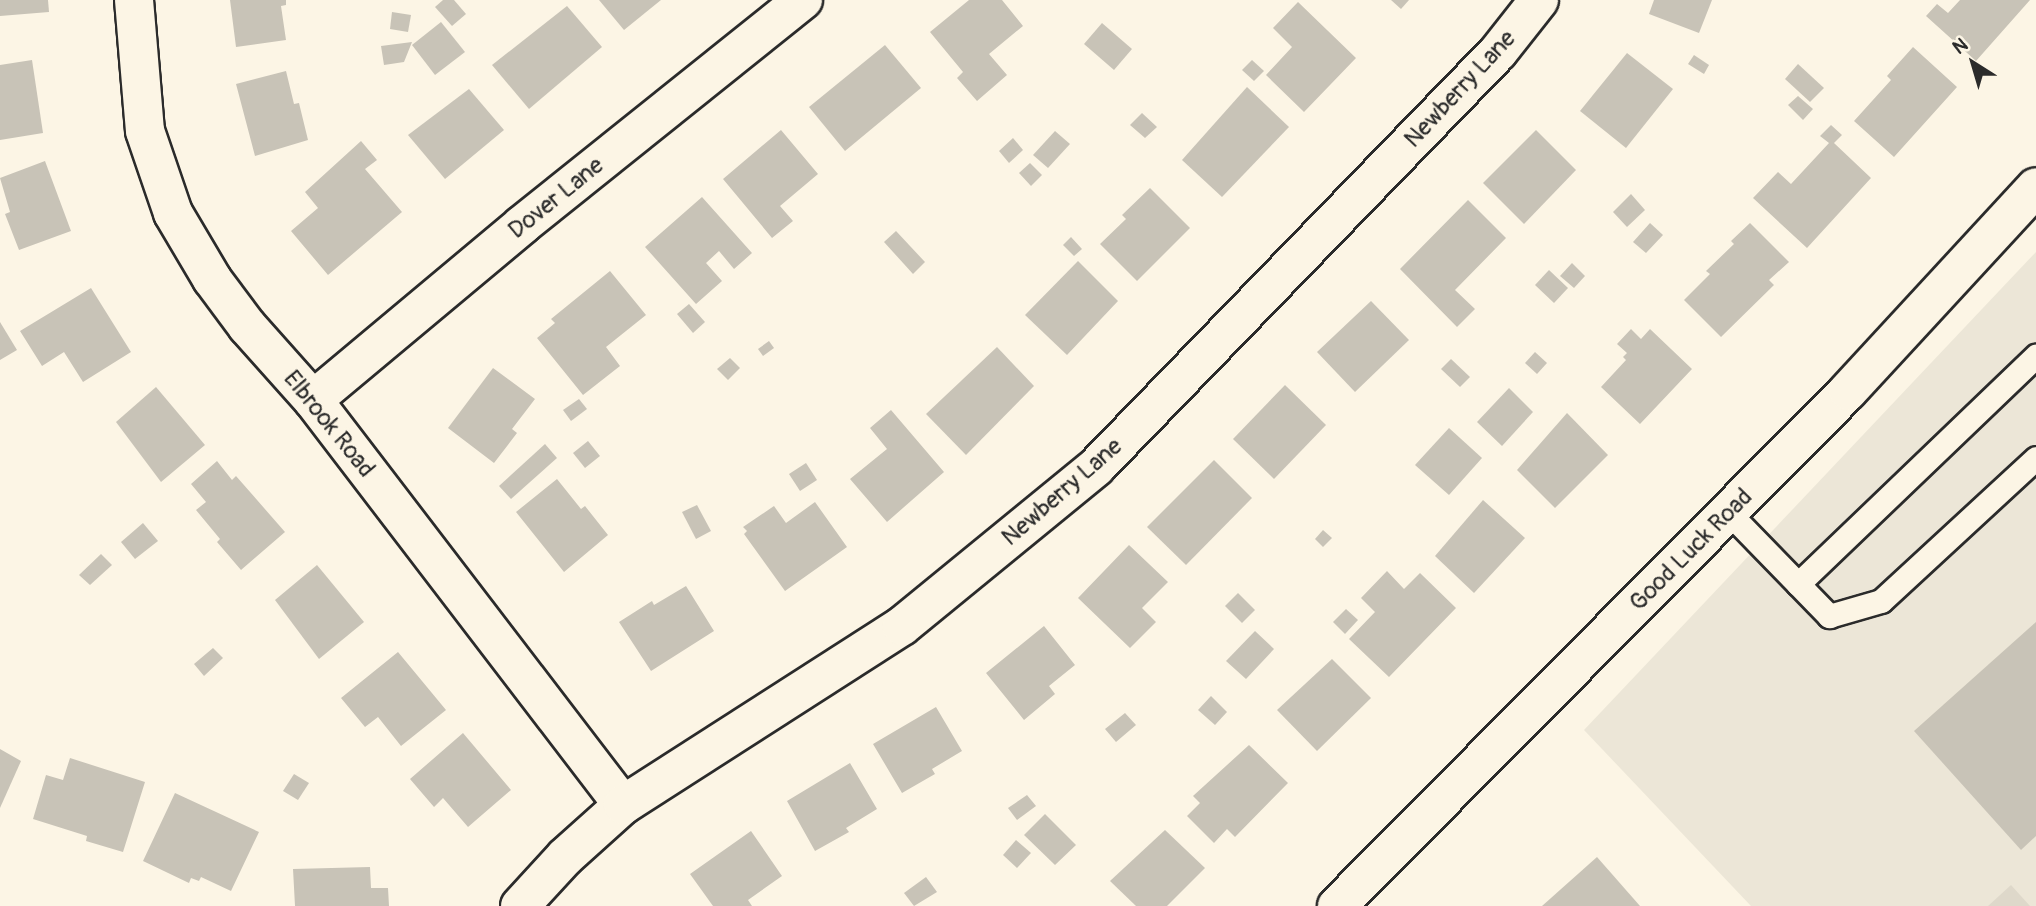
<!DOCTYPE html>
<style>
body{margin:0}
#map{position:relative;width:2036px;height:906px;overflow:hidden;background:#fcf5e5;font-family:Pangolin,sans-serif}
div>[style]{position:absolute}
[style*='--x']{left:calc(var(--x)*1px);top:calc(var(--y)*1px);width:calc(var(--w)*1px);rotate:calc(var(--a)*1deg)}
.built>*{inset:0;background:#ece6d7}
.green>*{inset:0;background:#ded8ca}
.building>*{inset:0;background:#c8c3b7}
.roads{filter:drop-shadow(2px 0 #2b2b2b) drop-shadow(-2px 0 #2b2b2b) drop-shadow(0 2px #2b2b2b) drop-shadow(0 -2px #2b2b2b)}
.service>*{height:23px;margin:-11.5px;padding:0 11.5px;transform-origin:11.5px;border-radius:11.5px;background:#fcf5e5}
.minor>*{height:38px;margin:-19px;padding:0 19px;transform-origin:19px;border-radius:19px;background:#fcf5e5}
.secondary>*{height:38px;margin:-19px;padding:0 19px;transform-origin:19px;border-radius:19px;background:#fcf5e5}
span{translate:-50% -50%;white-space:nowrap;text-align:center;line-height:1.15;-webkit-text-stroke:5px #fcf5e5;paint-order:stroke}
.street-label{font-size:24px;color:#2b2b2b}
.north{position:absolute;left:1938px;top:28px;width:70px;height:70px;-webkit-text-stroke:5px #fcf5e5;paint-order:stroke;rotate:323deg;font-size:19px;font-weight:700;line-height:28px;text-align:center;color:#2b2b2b}
.north::after{content:'';display:block;margin:auto;width:24px;height:32px;background:#2b2b2b;clip-path:polygon(50% 0,100% 100%,50% 72%,0 100%)}
</style>
<div id="map">
<div class="built">
<div style="clip-path:polygon(2036px 252px,2036px 906px,1751px 906px,1584px 730px)"></div>
</div>
<div class="green">
<div style="clip-path:polygon(2011px 885px,2030px 906px,1988px 906px)"></div>
</div>
<div class="building">
<div style="clip-path:polygon(0 0,48px 0,49px 12px,0 16px)"></div>
<div style="clip-path:polygon(230px 0,286px 0,286px 5px,281px 6px,286px 40px,236px 47px)"></div>
<div style="clip-path:polygon(443px 0,454px 0,466px 14px,452px 26px,435px 7px)"></div>
<div style="clip-path:polygon(599px 0,661px 0,624px 30px)"></div>
<div style="clip-path:polygon(969px 0,1002px 0,1023px 26px,989px 54px,1007px 75px,977px 101px,957px 78px,963px 72px,930px 32px)"></div>
<div style="clip-path:polygon(1391px 0,1409px 0,1401px 9px)"></div>
<div style="clip-path:polygon(1654px 0,1712px 0,1699px 33px,1649px 14px)"></div>
<div style="clip-path:polygon(1960px 0,2030px 0,1976px 61px,1926px 16px,1937px 4px,1948px 13px)"></div>
<div style="clip-path:polygon(1298px 2px,1356px 58px,1304px 112px,1266px 75px,1292px 47px,1273px 28px)"></div>
<div style="clip-path:polygon(567px 6px,602px 47px,529px 109px,492px 65px)"></div>
<div style="clip-path:polygon(392px 12px,411px 15px,408px 32px,390px 29px)"></div>
<div style="clip-path:polygon(441px 22px,465px 52px,435px 75px,412px 45px)"></div>
<div style="clip-path:polygon(1102px 23px,1132px 49px,1114px 70px,1084px 44px)"></div>
<div style="clip-path:polygon(412px 42px,404px 62px,384px 65px,381px 46px)"></div>
<div style="clip-path:polygon(885px 45px,921px 88px,845px 151px,809px 107px)"></div>
<div style="clip-path:polygon(1913px 47px,1957px 87px,1894px 157px,1854px 121px,1891px 80px,1887px 76px)"></div>
<div style="clip-path:polygon(1627px 53px,1673px 89px,1626px 148px,1580px 111px)"></div>
<div style="clip-path:polygon(1694px 55px,1709px 65px,1704px 74px,1688px 64px)"></div>
<div style="clip-path:polygon(32px 60px,43px 133px,0 140px,0 65px)"></div>
<div style="clip-path:polygon(1252px 60px,1264px 71px,1254px 81px,1242px 70px)"></div>
<div style="clip-path:polygon(1798px 64px,1824px 88px,1810px 102px,1785px 79px)"></div>
<div style="clip-path:polygon(286px 71px,294px 104px,299px 103px,308px 140px,255px 156px,236px 84px)"></div>
<div style="clip-path:polygon(1247px 87px,1289px 127px,1222px 197px,1182px 160px)"></div>
<div style="clip-path:polygon(469px 89px,504px 130px,445px 179px,408px 135px)"></div>
<div style="clip-path:polygon(1798px 96px,1813px 109px,1803px 120px,1788px 105px)"></div>
<div style="clip-path:polygon(1142px 113px,1157px 127px,1145px 138px,1130px 125px)"></div>
<div style="clip-path:polygon(1831px 125px,1842px 135px,1834px 143px,1871px 178px,1807px 248px,1753px 198px,1778px 172px,1791px 184px,1829px 143px,1820px 136px)"></div>
<div style="clip-path:polygon(781px 130px,818px 174px,780px 206px,793px 221px,772px 238px,723px 179px)"></div>
<div style="clip-path:polygon(1536px 130px,1576px 170px,1524px 224px,1483px 183px)"></div>
<div style="clip-path:polygon(1055px 131px,1070px 144px,1048px 168px,1033px 155px)"></div>
<div style="clip-path:polygon(1013px 138px,1023px 150px,1009px 163px,999px 151px)"></div>
<div style="clip-path:polygon(361px 141px,377px 160px,365px 169px,402px 212px,328px 275px,291px 231px,318px 208px,305px 192px)"></div>
<div style="clip-path:polygon(45px 161px,71px 231px,19px 250px,5px 214px,10px 212px,0 178px)"></div>
<div style="clip-path:polygon(1030px 163px,1042px 175px,1031px 186px,1019px 173px)"></div>
<div style="clip-path:polygon(1150px 188px,1190px 228px,1137px 281px,1100px 244px,1126px 219px,1122px 215px)"></div>
<div style="clip-path:polygon(1631px 194px,1645px 210px,1627px 227px,1613px 212px)"></div>
<div style="clip-path:polygon(702px 197px,752px 253px,734px 269px,719px 251px,706px 263px,722px 281px,696px 304px,645px 247px)"></div>
<div style="clip-path:polygon(1468px 200px,1506px 238px,1455px 290px,1475px 309px,1457px 327px,1400px 269px)"></div>
<div style="clip-path:polygon(1650px 223px,1663px 235px,1646px 253px,1633px 242px)"></div>
<div style="clip-path:polygon(1750px 223px,1789px 262px,1769px 280px,1774px 285px,1721px 337px,1684px 300px,1710px 274px,1706px 271px,1734px 244px,1731px 241px)"></div>
<div style="clip-path:polygon(896px 231px,925px 262px,913px 274px,884px 242px)"></div>
<div style="clip-path:polygon(1071px 237px,1082px 249px,1074px 256px,1063px 245px)"></div>
<div style="clip-path:polygon(1078px 261px,1118px 301px,1067px 355px,1025px 315px)"></div>
<div style="clip-path:polygon(1572px 263px,1585px 276px,1574px 288px,1560px 276px)"></div>
<div style="clip-path:polygon(1549px 270px,1568px 288px,1554px 303px,1535px 285px)"></div>
<div style="clip-path:polygon(610px 271px,646px 315px,606px 347px,620px 366px,583px 395px,537px 338px,555px 323px,551px 319px)"></div>
<div style="clip-path:polygon(91px 288px,131px 352px,83px 382px,64px 352px,42px 366px,20px 331px)"></div>
<div style="clip-path:polygon(1371px 301px,1409px 340px,1355px 392px,1317px 352px)"></div>
<div style="clip-path:polygon(689px 304px,705px 322px,693px 333px,677px 314px)"></div>
<div style="clip-path:polygon(0 322px,17px 350px,0 360px)"></div>
<div style="clip-path:polygon(1631px 329px,1641px 339px,1650px 329px,1692px 369px,1640px 424px,1601px 387px,1626px 360px,1623px 357px,1627px 353px,1617px 344px)"></div>
<div style="clip-path:polygon(769px 341px,774px 348px,763px 356px,758px 349px)"></div>
<div style="clip-path:polygon(997px 347px,1034px 386px,966px 455px,926px 414px)"></div>
<div style="clip-path:polygon(1535px 352px,1547px 363px,1537px 374px,1525px 363px)"></div>
<div style="clip-path:polygon(730px 358px,740px 368px,728px 380px,717px 369px)"></div>
<div style="clip-path:polygon(1451px 359px,1470px 377px,1460px 387px,1441px 369px)"></div>
<div style="clip-path:polygon(493px 368px,535px 399px,512px 429px,517px 433px,494px 463px,448px 428px)"></div>
<div style="clip-path:polygon(1285px 385px,1326px 425px,1274px 479px,1233px 439px)"></div>
<div style="clip-path:polygon(156px 387px,205px 445px,161px 482px,116px 422px)"></div>
<div style="clip-path:polygon(1509px 388px,1533px 412px,1502px 446px,1477px 422px)"></div>
<div style="clip-path:polygon(579px 399px,587px 409px,571px 421px,563px 410px)"></div>
<div style="clip-path:polygon(891px 410px,944px 472px,887px 522px,850px 479px,887px 449px,870px 428px)"></div>
<div style="clip-path:polygon(1567px 413px,1608px 455px,1555px 508px,1517px 470px)"></div>
<div style="clip-path:polygon(1449px 428px,1482px 458px,1449px 495px,1415px 465px)"></div>
<div style="clip-path:polygon(588px 441px,600px 456px,585px 468px,573px 453px)"></div>
<div style="clip-path:polygon(545px 444px,557px 458px,511px 499px,499px 486px)"></div>
<div style="clip-path:polygon(1214px 460px,1252px 498px,1186px 565px,1147px 527px)"></div>
<div style="clip-path:polygon(217px 461px,232px 480px,236px 476px,285px 532px,241px 570px,217px 542px,220px 539px,196px 510px,206px 502px,191px 484px)"></div>
<div style="clip-path:polygon(806px 463px,817px 480px,800px 491px,789px 474px)"></div>
<div style="clip-path:polygon(557px 479px,581px 509px,585px 506px,608px 535px,564px 572px,516px 512px)"></div>
<div style="clip-path:polygon(1483px 500px,1525px 538px,1474px 593px,1435px 556px)"></div>
<div style="clip-path:polygon(815px 502px,847px 547px,785px 591px,744px 534px,747px 531px,743px 527px,774px 506px,786px 523px)"></div>
<div style="clip-path:polygon(697px 505px,711px 531px,696px 539px,682px 512px)"></div>
<div style="clip-path:polygon(143px 523px,158px 541px,135px 559px,121px 542px)"></div>
<div style="clip-path:polygon(1323px 530px,1332px 538px,1323px 547px,1315px 539px)"></div>
<div style="clip-path:polygon(1129px 545px,1168px 582px,1142px 608px,1156px 622px,1130px 648px,1078px 598px)"></div>
<div style="clip-path:polygon(101px 554px,112px 565px,90px 585px,79px 575px)"></div>
<div style="clip-path:polygon(317px 565px,364px 622px,319px 659px,275px 600px)"></div>
<div style="clip-path:polygon(1387px 571px,1404px 589px,1420px 573px,1456px 608px,1389px 677px,1349px 639px,1375px 612px,1361px 598px)"></div>
<div style="clip-path:polygon(686px 586px,714px 631px,651px 671px,619px 622px,652px 601px,654px 605px)"></div>
<div style="clip-path:polygon(1238px 593px,1255px 610px,1242px 623px,1225px 606px)"></div>
<div style="clip-path:polygon(1346px 609px,1358px 620px,1345px 634px,1333px 622px)"></div>
<div style="clip-path:polygon(2036px 622px,2036px 836px,2021px 850px,1914px 731px)"></div>
<div style="clip-path:polygon(1044px 626px,1075px 665px,1049px 686px,1055px 694px,1024px 720px,986px 673px)"></div>
<div style="clip-path:polygon(1255px 631px,1274px 649px,1246px 679px,1226px 661px)"></div>
<div style="clip-path:polygon(213px 648px,223px 658px,204px 676px,194px 664px)"></div>
<div style="clip-path:polygon(398px 652px,446px 710px,401px 746px,378px 717px,365px 727px,341px 698px)"></div>
<div style="clip-path:polygon(1332px 659px,1371px 698px,1317px 751px,1277px 710px)"></div>
<div style="clip-path:polygon(1211px 696px,1227px 712px,1215px 725px,1198px 710px)"></div>
<div style="clip-path:polygon(936px 707px,962px 751px,932px 769px,935px 774px,902px 793px,873px 744px)"></div>
<div style="clip-path:polygon(1125px 713px,1136px 725px,1116px 742px,1105px 729px)"></div>
<div style="clip-path:polygon(463px 733px,511px 790px,468px 827px,443px 798px,434px 807px,410px 779px)"></div>
<div style="clip-path:polygon(1249px 745px,1288px 783px,1235px 837px,1227px 829px,1214px 843px,1187px 816px,1200px 803px,1193px 796px)"></div>
<div style="clip-path:polygon(0 749px,21px 761px,0 808px)"></div>
<div style="clip-path:polygon(70px 758px,145px 782px,123px 852px,86px 841px,87px 836px,33px 819px,46px 775px,63px 780px)"></div>
<div style="clip-path:polygon(850px 763px,877px 809px,846px 828px,849px 832px,815px 851px,787px 801px)"></div>
<div style="clip-path:polygon(294px 774px,309px 783px,298px 800px,283px 791px)"></div>
<div style="clip-path:polygon(175px 793px,259px 832px,231px 891px,201px 877px,199px 881px,191px 878px,189px 883px,143px 861px)"></div>
<div style="clip-path:polygon(1027px 795px,1036px 806px,1017px 820px,1008px 808px)"></div>
<div style="clip-path:polygon(1045px 814px,1076px 845px,1055px 865px,1024px 835px)"></div>
<div style="clip-path:polygon(1165px 830px,1205px 868px,1167px 906px,1136px 906px,1110px 881px)"></div>
<div style="clip-path:polygon(751px 831px,782px 876px,748px 900px,752px 906px,713px 906px,690px 874px)"></div>
<div style="clip-path:polygon(1016px 840px,1031px 853px,1017px 868px,1003px 855px)"></div>
<div style="clip-path:polygon(1597px 857px,1640px 906px,1542px 906px)"></div>
<div style="clip-path:polygon(370px 867px,371px 888px,388px 888px,389px 906px,295px 906px,293px 869px)"></div>
<div style="clip-path:polygon(926px 877px,937px 892px,914px 906px,904px 893px)"></div>
</div>
<div class="roads">
<div class="service">
<div style="--x:1729;--y:513;--w:144;--a:45.8"></div>
<div style="--x:1829;--y:616;--w:54;--a:-16.1"></div>
<div style="--x:1881;--y:601;--w:211;--a:-42.7"></div>
<div style="--x:1798;--y:584;--w:330;--a:-43.8"></div>
</div>
<div class="minor">
<div style="--x:134;--y:0;--w:131;--a:85.2"></div>
<div style="--x:145;--y:131;--w:87;--a:71.1"></div>
<div style="--x:173;--y:213;--w:77;--a:59.4"></div>
<div style="--x:212;--y:279;--w:59;--a:53.3"></div>
<div style="--x:247;--y:326;--w:99;--a:48.3"></div>
<div style="--x:313;--y:400;--w:510;--a:52.57"></div>
<div style="--x:313;--y:400;--w:273;--a:-39.9"></div>
<div style="--x:522;--y:225;--w:360;--a:-38.7"></div>
<div style="--x:520;--y:906;--w:67;--a:-47.4"></div>
<div style="--x:565;--y:857;--w:78;--a:-41.9"></div>
<div style="--x:623;--y:805;--w:331;--a:-32.7"></div>
<div style="--x:902;--y:626;--w:251;--a:-39.3"></div>
<div style="--x:1096;--y:467;--w:578;--a:-45.91"></div>
<div style="--x:1498;--y:52;--w:66;--a:-51.7"></div>
</div>
<div class="secondary">
<div style="--x:1337;--y:906;--w:725;--a:-45.22"></div>
<div style="--x:1848;--y:391;--w:277;--a:-47.3"></div>
</div>
</div>
<div class="street-label">
<span style="left:1460px;top:89px;rotate:-47deg">Newberry Lane</span>
<span style="left:556px;top:198px;rotate:-39deg">Dover Lane</span>
<span style="left:329px;top:424px;rotate:51deg">Elbrook Road</span>
<span style="left:1062px;top:492px;rotate:-41deg">Newberry Lane</span>
<span style="left:1691px;top:550px;rotate:-45deg">Good Luck Road</span>
</div>
<div class="north">N</div>
</div>
